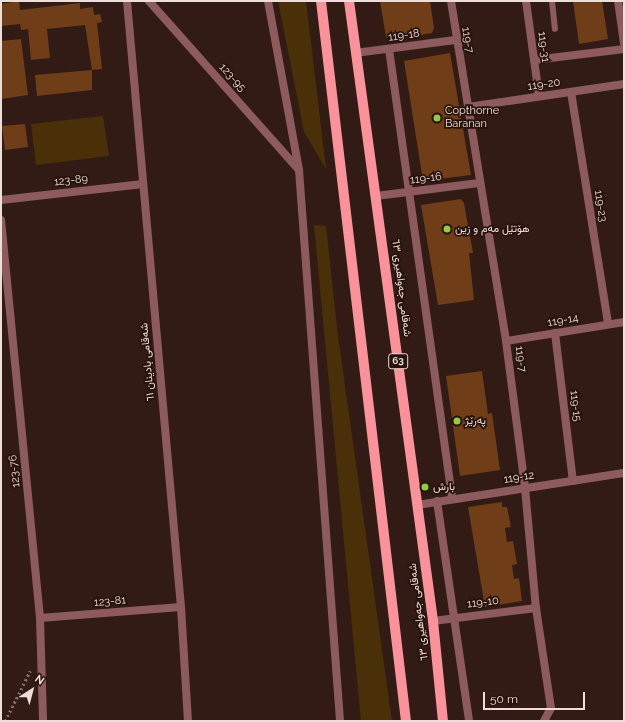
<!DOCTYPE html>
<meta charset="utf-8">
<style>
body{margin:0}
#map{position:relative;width:625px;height:722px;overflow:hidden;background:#321b15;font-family:Raleway,Vazirmatn,sans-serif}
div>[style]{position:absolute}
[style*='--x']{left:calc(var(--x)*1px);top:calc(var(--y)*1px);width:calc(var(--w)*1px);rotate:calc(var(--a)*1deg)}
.green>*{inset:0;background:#4a3009}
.building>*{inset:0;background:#6f3d18}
.path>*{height:2.5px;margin-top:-1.25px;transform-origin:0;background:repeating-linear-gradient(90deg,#86726c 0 2px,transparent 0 5px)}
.service>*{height:6px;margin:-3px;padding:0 3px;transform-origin:3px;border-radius:3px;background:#8d5b5e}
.minor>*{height:8px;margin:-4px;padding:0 4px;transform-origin:4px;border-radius:4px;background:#8d5b5e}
.tertiary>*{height:8px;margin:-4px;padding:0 4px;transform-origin:4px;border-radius:4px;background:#8d5b5e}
.primary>*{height:10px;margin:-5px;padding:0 5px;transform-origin:5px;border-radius:5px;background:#f9929a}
.dots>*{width:11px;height:11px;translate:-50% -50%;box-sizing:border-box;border:2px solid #28120c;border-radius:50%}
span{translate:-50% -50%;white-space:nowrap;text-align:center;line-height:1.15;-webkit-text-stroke:3.5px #28120c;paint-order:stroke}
.shield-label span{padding:1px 3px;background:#28120c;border:1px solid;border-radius:3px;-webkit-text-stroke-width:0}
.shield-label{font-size:10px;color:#eeddd8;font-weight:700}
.street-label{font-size:11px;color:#eeddd8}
.poi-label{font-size:11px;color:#eeddd8}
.left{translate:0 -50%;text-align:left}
.frame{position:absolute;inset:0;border:2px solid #eeddd8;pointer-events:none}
.north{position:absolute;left:12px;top:670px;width:40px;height:40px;-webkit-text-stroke:3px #28120c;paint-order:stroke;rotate:36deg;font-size:11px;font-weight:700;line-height:16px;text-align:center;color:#eeddd8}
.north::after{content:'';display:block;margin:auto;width:14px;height:18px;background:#eeddd8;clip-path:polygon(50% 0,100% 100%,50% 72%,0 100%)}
.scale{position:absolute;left:483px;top:692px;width:102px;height:18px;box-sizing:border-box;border:2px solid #eeddd8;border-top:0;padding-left:5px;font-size:12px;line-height:14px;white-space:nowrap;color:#eeddd8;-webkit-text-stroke:3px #28120c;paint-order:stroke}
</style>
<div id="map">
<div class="green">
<div style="clip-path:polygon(278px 1px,306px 1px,326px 169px,304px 132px)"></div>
<div style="clip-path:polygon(103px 116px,109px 156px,36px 165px,31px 124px)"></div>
<div style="clip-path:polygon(314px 225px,326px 226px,338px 336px,392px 721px,361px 721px)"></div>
</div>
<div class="building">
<div style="clip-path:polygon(19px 1px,20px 10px,80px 3px,80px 9px,93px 7px,94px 15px,100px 14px,102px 22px,97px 23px,102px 69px,92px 70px,85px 25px,47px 29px,50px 58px,31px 60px,28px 29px,21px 30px,20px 24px,1px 26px,1px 4px)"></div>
<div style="clip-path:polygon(380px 1px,430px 1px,434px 28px,432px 33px,391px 40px,386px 37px)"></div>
<div style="clip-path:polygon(573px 1px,602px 1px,608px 39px,579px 44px)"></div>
<div style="clip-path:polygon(21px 39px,28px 95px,1px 99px,1px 41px)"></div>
<div style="clip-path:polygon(450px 53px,471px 175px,423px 181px,404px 61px)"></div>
<div style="clip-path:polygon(92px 70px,92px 90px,37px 96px,35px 75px)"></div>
<div style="clip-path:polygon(25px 124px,28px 147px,5px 150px,2px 126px)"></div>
<div style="clip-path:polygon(461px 199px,464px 203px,473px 253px,469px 253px,474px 300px,438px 305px,421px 205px)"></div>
<div style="clip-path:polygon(482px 371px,488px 414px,492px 413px,500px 470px,460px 476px,446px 376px)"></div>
<div style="clip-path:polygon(502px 502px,502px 507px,507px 507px,511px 527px,505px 528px,507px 542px,513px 541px,517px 564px,512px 565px,514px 579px,519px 578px,522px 601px,485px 607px,468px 507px)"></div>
</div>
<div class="path">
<div style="--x:5;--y:721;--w:56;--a:-63.4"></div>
</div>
<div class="service">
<div style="--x:552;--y:1;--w:28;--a:84"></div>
</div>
<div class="minor">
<div style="--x:149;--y:1;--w:226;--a:48.4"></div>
<div style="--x:268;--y:1;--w:172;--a:79.6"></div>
<div style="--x:299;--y:170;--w:553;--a:85.74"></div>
<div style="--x:451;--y:1;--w:344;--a:80.8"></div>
<div style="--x:506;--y:341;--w:148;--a:82.6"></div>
<div style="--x:525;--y:488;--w:121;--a:84.8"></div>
<div style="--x:536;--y:608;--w:101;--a:81.5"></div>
<div style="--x:551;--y:708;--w:15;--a:118"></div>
<div style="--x:526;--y:1;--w:96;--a:82.2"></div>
<div style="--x:618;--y:1;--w:42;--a:81.9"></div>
<div style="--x:389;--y:49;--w:454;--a:82"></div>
<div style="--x:355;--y:53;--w:101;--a:-7.4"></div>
<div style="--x:534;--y:60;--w:91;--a:-7"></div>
<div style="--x:571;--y:92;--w:235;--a:80.9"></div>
<div style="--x:468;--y:107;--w:158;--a:-8.4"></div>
<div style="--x:376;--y:196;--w:104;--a:-7.2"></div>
<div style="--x:1;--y:200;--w:143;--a:-6.4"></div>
<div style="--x:1;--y:220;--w:400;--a:84.4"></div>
<div style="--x:40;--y:618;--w:103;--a:88.3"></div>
<div style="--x:555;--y:333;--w:149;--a:83.1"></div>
<div style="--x:506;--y:341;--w:120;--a:-9.1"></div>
<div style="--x:437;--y:501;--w:222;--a:81.7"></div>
<div style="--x:417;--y:505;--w:209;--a:-8.8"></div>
<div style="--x:40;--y:618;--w:141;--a:-4.5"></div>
<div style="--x:433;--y:621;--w:104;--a:-7.2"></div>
</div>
<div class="tertiary">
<div style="--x:127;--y:1;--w:608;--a:84.91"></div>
<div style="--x:181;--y:607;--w:114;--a:86.5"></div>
</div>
<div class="primary">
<div style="--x:321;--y:1;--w:725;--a:83.27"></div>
<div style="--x:349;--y:1;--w:626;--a:82.28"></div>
<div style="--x:433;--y:621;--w:100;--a:84.3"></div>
</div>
<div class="dots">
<div style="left:437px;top:118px;background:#91cd40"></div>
<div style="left:447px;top:229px;background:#91cd40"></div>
<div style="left:457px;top:421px;background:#91cd40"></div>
<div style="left:425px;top:487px;background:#91cd40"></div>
</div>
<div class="shield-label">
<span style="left:398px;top:361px">63</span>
</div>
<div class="street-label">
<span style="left:404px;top:36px;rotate:-8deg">119-18</span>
<span style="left:467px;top:40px;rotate:81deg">119-7</span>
<span style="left:543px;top:47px;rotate:83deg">119-31</span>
<span style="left:232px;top:78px;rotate:48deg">123-95</span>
<span style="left:544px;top:85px;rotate:-8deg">119-20</span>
<span style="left:426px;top:179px;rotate:-7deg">119-16</span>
<span style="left:71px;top:181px;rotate:-6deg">123-89</span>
<span style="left:600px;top:206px;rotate:81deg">119-23</span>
<span style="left:401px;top:288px;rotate:83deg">شەقامی جەواهیری ٦٣</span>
<span style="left:563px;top:321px;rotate:-10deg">119-14</span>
<span style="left:520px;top:359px;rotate:83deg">119-7</span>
<span style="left:148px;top:362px;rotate:-95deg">شەقامی بادینان ٦١</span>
<span style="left:575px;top:406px;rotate:83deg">119-15</span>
<span style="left:15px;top:471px;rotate:-96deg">123-76</span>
<span style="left:519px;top:478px;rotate:-9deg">119-12</span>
<span style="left:110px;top:602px;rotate:-5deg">123-81</span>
<span style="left:483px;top:603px;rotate:-7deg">119-10</span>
<span style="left:419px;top:612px;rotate:-97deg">شەقامی جەواهیری ٦٣</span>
</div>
<div class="poi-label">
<span class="left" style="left:445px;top:118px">Copthorne<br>Baranan</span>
<span class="left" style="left:455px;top:229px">هۆتێل مەم و زین</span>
<span class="left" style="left:465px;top:421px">پەرێژ</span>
<span class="left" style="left:433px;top:487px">بارش</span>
</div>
<div class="frame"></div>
<div class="north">N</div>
<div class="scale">50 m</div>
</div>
